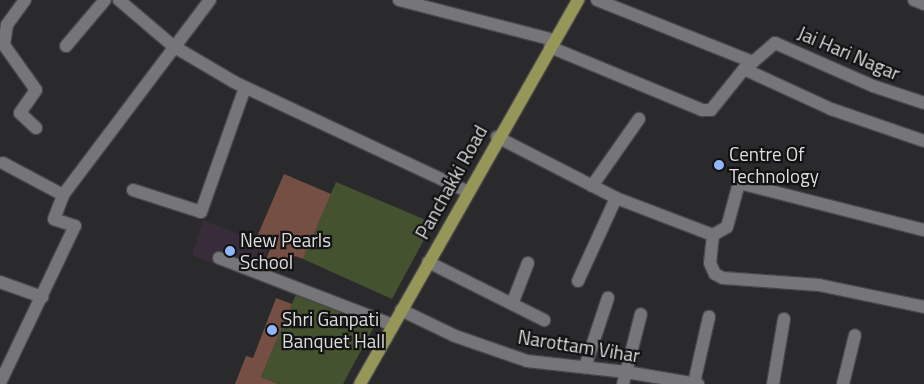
<!DOCTYPE html>
<style>
body{margin:0}
#map{position:relative;width:924px;height:384px;overflow:hidden;background:#2a292c;font-family:"Titillium Web",sans-serif}
div>[style]{position:absolute}
[style*='--x']{left:calc(var(--x)*1px);top:calc(var(--y)*1px);width:calc(var(--w)*1px);rotate:calc(var(--a)*1deg)}
.education>*{inset:0;background:#382c3a}
.green>*{inset:0;background:#445230}
.building>*{inset:0;background:#754f43}
.roads{filter:drop-shadow(1px 0 #48464a) drop-shadow(-1px 0 #48464a) drop-shadow(0 1px #48464a) drop-shadow(0 -1px #48464a)}
.minor>*{height:12px;margin:-6px;padding:0 6px;transform-origin:6px;border-radius:6px;background:#767579}
.major>*{height:12px;margin:-6px;padding:0 6px;transform-origin:6px;border-radius:6px;background:#969658}
.dots>*{width:14px;height:14px;translate:-50% -50%;box-sizing:border-box;border:2px solid #131213;border-radius:50%}
span{translate:-50% -50%;white-space:nowrap;text-align:center;line-height:1.15;-webkit-text-stroke:4.5px #131213;paint-order:stroke}
.street-label{font-size:19px;color:#dedde0}
.poi-label{font-size:19px;color:#dedde0}
.left{translate:0 -50%;text-align:left}
</style>
<div id="map">
<div class="education">
<div style="clip-path:polygon(203px 220px,269px 247px,255px 280px,192px 255px)"></div>
</div>
<div class="green">
<div style="clip-path:polygon(336px 182px,433px 223px,392px 299px,303px 259px)"></div>
<div style="clip-path:polygon(297px 292px,376px 323px,343px 384px,280px 384px,261px 377px)"></div>
</div>
<div class="building">
<div style="clip-path:polygon(284px 174px,331px 194px,303px 259px,295px 256px,287px 271px,265px 261px,272px 245px,256px 239px)"></div>
<div style="clip-path:polygon(276px 298px,292px 304px,261px 377px,279px 384px,235px 384px,246px 356px,253px 358px)"></div>
</div>
<div class="roads">
<div class="minor">
<div style="--x:25;--y:0;--w:31;--a:126"></div>
<div style="--x:7;--y:25;--w:20;--a:99"></div>
<div style="--x:4;--y:45;--w:55;--a:54.6"></div>
<div style="--x:36;--y:90;--w:28;--a:125"></div>
<div style="--x:20;--y:113;--w:22;--a:43"></div>
<div style="--x:119;--y:0;--w:71;--a:40.4"></div>
<div style="--x:173;--y:46;--w:71;--a:30.5"></div>
<div style="--x:234;--y:82;--w:257;--a:25.1"></div>
<div style="--x:399;--y:0;--w:160;--a:14.5"></div>
<div style="--x:597;--y:0;--w:168;--a:21.7"></div>
<div style="--x:753;--y:62;--w:29;--a:-41"></div>
<div style="--x:775;--y:43;--w:107;--a:23.7"></div>
<div style="--x:873;--y:86;--w:54;--a:18.4"></div>
<div style="--x:914;--y:0;--w:11;--a:22"></div>
<div style="--x:66;--y:46;--w:60;--a:-49.7"></div>
<div style="--x:550;--y:47;--w:165;--a:22.5"></div>
<div style="--x:702;--y:110;--w:9;--a:0"></div>
<div style="--x:711;--y:110;--w:53;--a:-51.2"></div>
<div style="--x:744;--y:69;--w:96;--a:24.7"></div>
<div style="--x:831;--y:109;--w:98;--a:19"></div>
<div style="--x:497;--y:137;--w:134;--a:27.1"></div>
<div style="--x:616;--y:198;--w:104;--a:20.9"></div>
<div style="--x:713;--y:235;--w:16;--a:-30"></div>
<div style="--x:727;--y:227;--w:46;--a:-74.7"></div>
<div style="--x:739;--y:183;--w:191;--a:14.3"></div>
<div style="--x:3;--y:163;--w:68;--a:28.1"></div>
<div style="--x:592;--y:186;--w:82;--a:-55"></div>
<div style="--x:133;--y:190;--w:71;--a:17.9"></div>
<div style="--x:201;--y:212;--w:132;--a:-70.5"></div>
<div style="--x:713;--y:235;--w:28;--a:96"></div>
<div style="--x:710;--y:263;--w:12;--a:66"></div>
<div style="--x:715;--y:274;--w:9;--a:27"></div>
<div style="--x:723;--y:278;--w:96;--a:4.2"></div>
<div style="--x:819;--y:285;--w:107;--a:11.8"></div>
<div style="--x:219;--y:258;--w:186;--a:21.1"></div>
<div style="--x:428;--y:262;--w:130;--a:26.6"></div>
<div style="--x:578;--y:281;--w:91;--a:-65.4"></div>
<div style="--x:0;--y:282;--w:45;--a:19.7"></div>
<div style="--x:512;--y:304;--w:44;--a:-68.7"></div>
<div style="--x:401;--y:310;--w:60;--a:25.7"></div>
<div style="--x:455;--y:336;--w:76;--a:19.1"></div>
<div style="--x:527;--y:361;--w:100;--a:6.3"></div>
<div style="--x:626;--y:372;--w:73;--a:9.5"></div>
<div style="--x:585;--y:367;--w:73;--a:-71.6"></div>
<div style="--x:0;--y:383;--w:174;--a:-64.5"></div>
<div style="--x:75;--y:226;--w:22;--a:-162"></div>
<div style="--x:54;--y:219;--w:26;--a:-69"></div>
<div style="--x:63;--y:195;--w:244;--a:-53"></div>
<div style="--x:694;--y:383;--w:68;--a:-77.2"></div>
<div style="--x:623;--y:384;--w:72;--a:-75.6"></div>
<div style="--x:773;--y:384;--w:66;--a:-80.4"></div>
<div style="--x:843;--y:384;--w:50;--a:-76.2"></div>
</div>
<div class="major">
<div style="--x:360;--y:384;--w:442;--a:-60.4"></div>
</div>
</div>
<div class="dots">
<div style="left:719px;top:165px;background:#92b7fd"></div>
<div style="left:230px;top:251px;background:#92b7fd"></div>
<div style="left:272px;top:330px;background:#92b7fd"></div>
</div>
<div class="street-label">
<span style="left:849px;top:53px;rotate:23deg">Jai Hari Nagar</span>
<span style="left:451px;top:182px;rotate:-61deg">Panchakki Road</span>
<span style="left:579px;top:346px;rotate:9deg">Narottam Vihar</span>
</div>
<div class="poi-label">
<span class="left" style="left:729px;top:165px">Centre Of<br>Technology</span>
<span class="left" style="left:240px;top:251px">New Pearls<br>School</span>
<span class="left" style="left:282px;top:330px">Shri Ganpati<br>Banquet Hall</span>
</div>
</div>
